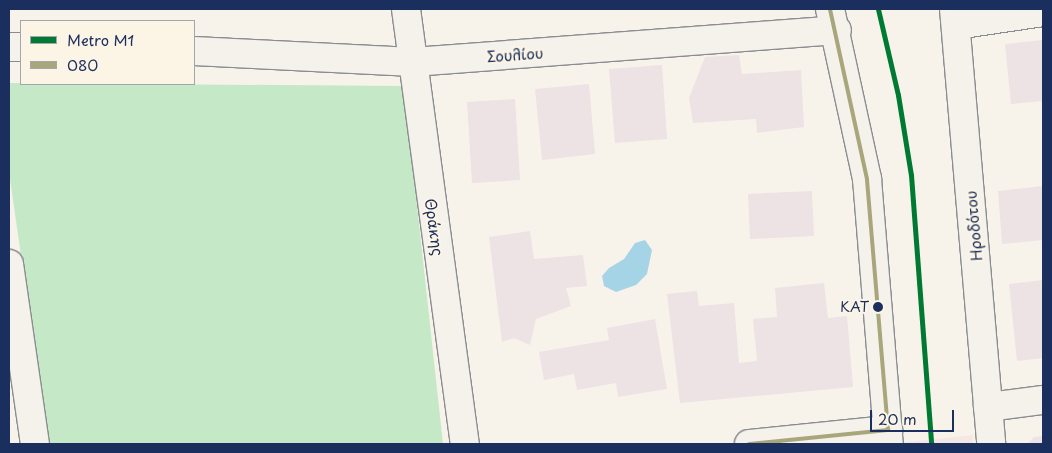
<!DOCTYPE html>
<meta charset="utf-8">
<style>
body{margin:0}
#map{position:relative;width:1052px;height:453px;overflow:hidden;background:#f7f3ea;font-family:"Playpen Sans",sans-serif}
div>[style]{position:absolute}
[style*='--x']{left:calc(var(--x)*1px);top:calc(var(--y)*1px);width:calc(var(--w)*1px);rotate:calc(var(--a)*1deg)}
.built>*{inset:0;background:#f5e8e4}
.green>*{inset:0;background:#c5e8c7}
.water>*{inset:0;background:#a6d4e7}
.building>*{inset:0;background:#ede2e4}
.roads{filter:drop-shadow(1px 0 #8a8c91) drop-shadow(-1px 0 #8a8c91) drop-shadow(0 1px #8a8c91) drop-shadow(0 -1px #8a8c91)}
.minor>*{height:28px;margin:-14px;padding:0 14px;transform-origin:14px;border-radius:14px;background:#f5f2ec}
.bus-1>*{height:4px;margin:-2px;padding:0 2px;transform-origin:2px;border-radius:2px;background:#aaa67c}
.metro-1>*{height:5px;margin:-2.5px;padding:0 2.5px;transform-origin:2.5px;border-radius:2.5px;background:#007a33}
.dots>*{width:14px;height:14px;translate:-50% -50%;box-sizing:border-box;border:2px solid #fcf5e5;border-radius:50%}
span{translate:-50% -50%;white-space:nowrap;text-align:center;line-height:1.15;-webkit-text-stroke:4px #fcf5e5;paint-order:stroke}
.bus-label{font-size:14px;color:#1b2f5e}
.right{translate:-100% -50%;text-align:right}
.street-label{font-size:15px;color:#1b2f5e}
.frame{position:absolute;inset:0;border:10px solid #1b2f5e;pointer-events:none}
.legend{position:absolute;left:20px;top:20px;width:175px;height:65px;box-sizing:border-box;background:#fcf5e5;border:1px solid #a2a6af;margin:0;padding:6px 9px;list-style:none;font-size:15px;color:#1b2f5e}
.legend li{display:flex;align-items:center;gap:10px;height:25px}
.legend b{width:25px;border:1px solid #a2a6af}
.scale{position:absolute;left:870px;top:410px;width:84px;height:22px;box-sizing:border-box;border:2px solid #1b2f5e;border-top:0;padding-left:6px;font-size:15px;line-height:18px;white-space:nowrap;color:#1b2f5e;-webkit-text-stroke:4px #fcf5e5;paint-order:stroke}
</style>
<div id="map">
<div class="built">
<div style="clip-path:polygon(973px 435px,973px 444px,898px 444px,898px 443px)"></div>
</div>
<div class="green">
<div style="clip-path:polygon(9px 83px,404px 86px,443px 444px,48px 444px,9px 172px)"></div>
</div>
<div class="water">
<div style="clip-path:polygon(645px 240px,652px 250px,647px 274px,636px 285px,616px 292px,604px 286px,602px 276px,609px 268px,624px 259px,635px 243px)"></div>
</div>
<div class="building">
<div style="clip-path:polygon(1043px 40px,1043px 101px,1011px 104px,1005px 44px)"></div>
<div style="clip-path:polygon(739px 55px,742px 74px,801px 70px,804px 127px,757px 133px,756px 119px,693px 123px,689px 98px,705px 57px)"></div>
<div style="clip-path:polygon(662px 65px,667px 139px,615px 143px,609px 69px)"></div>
<div style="clip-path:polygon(589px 84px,595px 154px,542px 160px,535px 89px)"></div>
<div style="clip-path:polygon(515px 99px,520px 180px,472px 183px,467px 102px)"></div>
<div style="clip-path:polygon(1043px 186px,1043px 240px,1002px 244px,998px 191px)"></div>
<div style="clip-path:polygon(812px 191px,814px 236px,750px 239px,748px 194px)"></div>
<div style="clip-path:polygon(530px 231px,534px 259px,583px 255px,587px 286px,566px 288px,571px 306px,536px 319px,530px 345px,514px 338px,502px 342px,489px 237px)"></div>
<div style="clip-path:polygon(1043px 280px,1043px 358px,1017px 361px,1009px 284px)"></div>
<div style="clip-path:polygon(824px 283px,828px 318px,847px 316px,853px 387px,680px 403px,667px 294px,697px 291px,699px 306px,734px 303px,739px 363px,757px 361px,753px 319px,777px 317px,775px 288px)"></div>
<div style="clip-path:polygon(655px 319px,667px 389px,618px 397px,616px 383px,577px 390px,574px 374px,544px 380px,539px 352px,609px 340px,607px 328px)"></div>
<div style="clip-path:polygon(1043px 436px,1043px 444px,1027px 444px,1034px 437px)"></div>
</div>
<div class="roads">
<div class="minor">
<div style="--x:406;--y:9;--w:439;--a:82.3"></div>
<div style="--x:830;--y:9;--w:174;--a:77.7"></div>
<div style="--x:867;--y:179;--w:266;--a:85.3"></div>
<div style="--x:954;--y:9;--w:437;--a:85.1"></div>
<div style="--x:956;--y:25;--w:88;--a:-8.5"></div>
<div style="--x:9;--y:47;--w:12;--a:0"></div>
<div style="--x:194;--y:51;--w:219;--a:2.9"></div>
<div style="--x:413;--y:62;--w:425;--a:-4.3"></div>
<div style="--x:9;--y:264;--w:182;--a:81.8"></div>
<div style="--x:988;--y:407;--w:55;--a:-7.3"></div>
<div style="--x:749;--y:444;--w:140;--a:-5.8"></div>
</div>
</div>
<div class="bus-1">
<div style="--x:749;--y:444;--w:140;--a:-5.8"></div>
<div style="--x:888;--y:430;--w:252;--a:-94.8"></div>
<div style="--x:867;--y:179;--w:174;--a:-102.3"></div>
</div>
<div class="metro-1">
<div style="--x:878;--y:9;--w:88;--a:76.9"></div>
<div style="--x:898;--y:95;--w:81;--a:80.8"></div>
<div style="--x:911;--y:175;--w:270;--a:85.7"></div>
</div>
<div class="dots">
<div style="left:878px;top:307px;background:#1b2f5e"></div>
</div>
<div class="bus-label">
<span class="right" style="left:869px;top:307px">ΚΑΤ</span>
</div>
<div class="street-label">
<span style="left:515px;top:54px;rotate:-4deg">Σουλίου</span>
<span style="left:973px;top:226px;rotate:-95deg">Ηροδότου</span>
<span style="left:435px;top:227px;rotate:82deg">Θράκης</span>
</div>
<div class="frame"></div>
<ul class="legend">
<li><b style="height:6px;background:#007a33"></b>Metro Μ1</li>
<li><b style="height:6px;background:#aaa67c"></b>080</li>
</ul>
<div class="scale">20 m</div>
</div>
